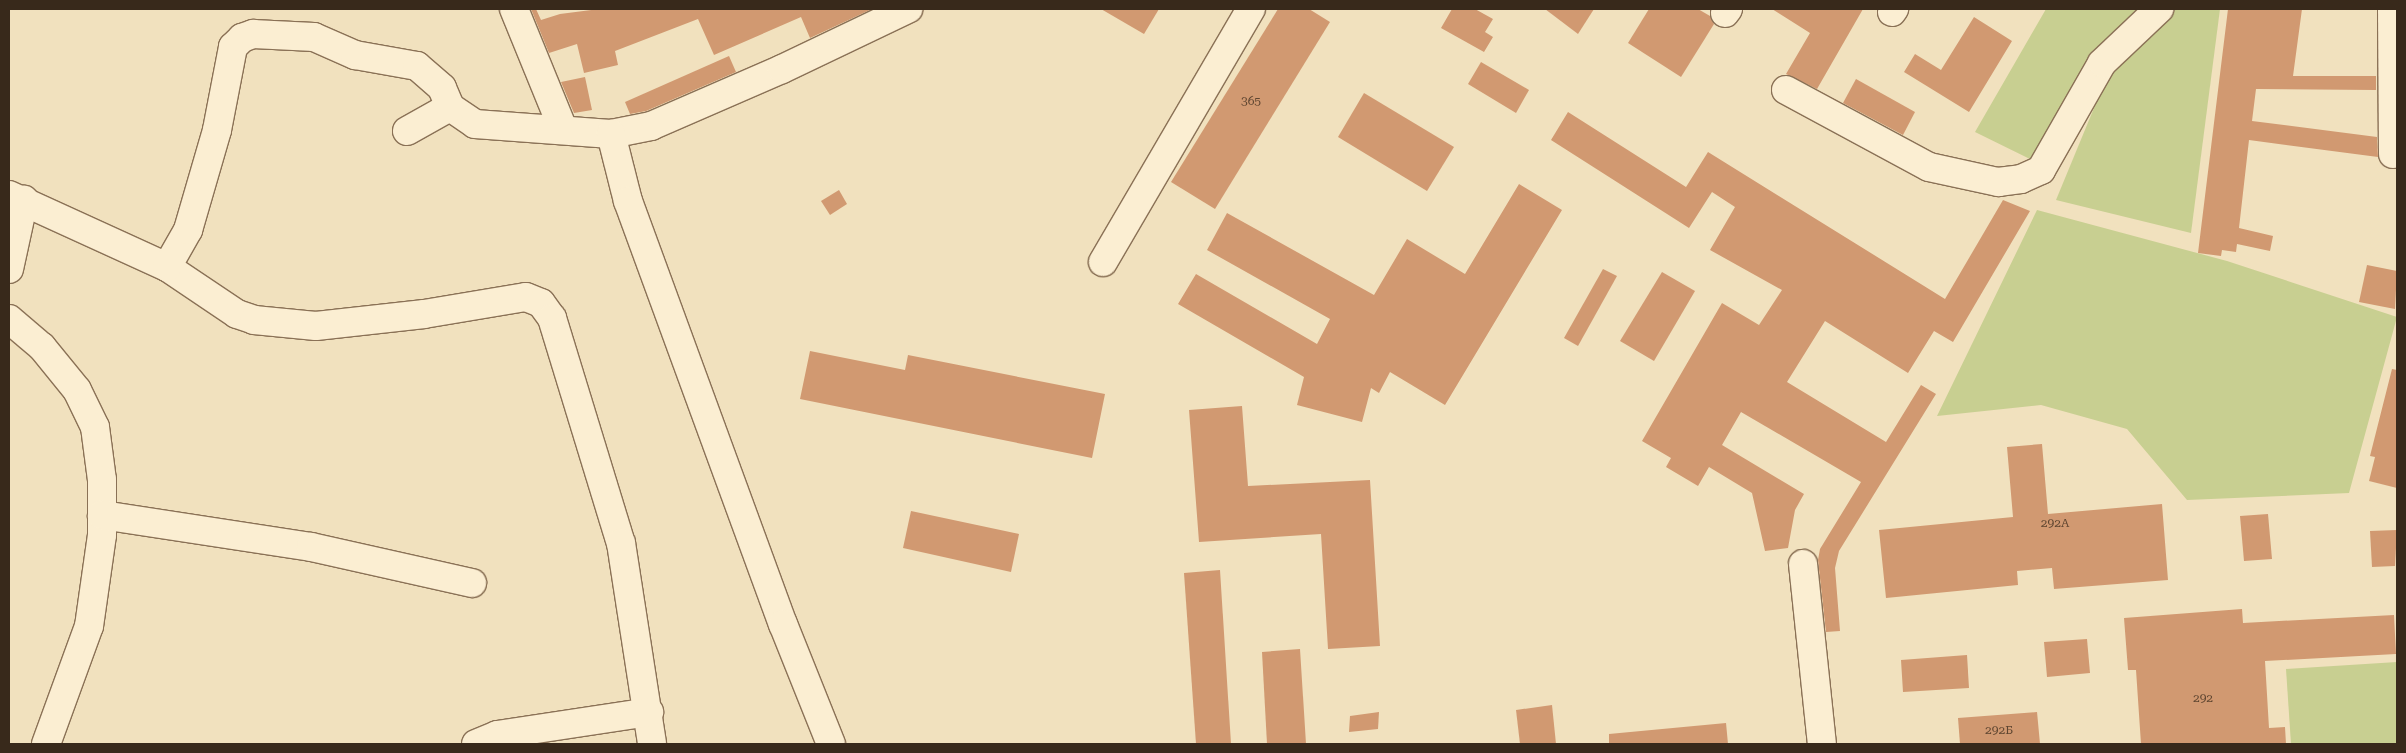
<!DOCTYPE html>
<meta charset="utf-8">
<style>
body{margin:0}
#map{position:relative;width:2406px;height:753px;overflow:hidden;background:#f1e1be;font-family:"Roboto Serif",serif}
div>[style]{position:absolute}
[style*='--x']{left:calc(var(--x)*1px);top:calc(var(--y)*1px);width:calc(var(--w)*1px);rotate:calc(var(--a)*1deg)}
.green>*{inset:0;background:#c8cf91}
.building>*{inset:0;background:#d19971}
.roads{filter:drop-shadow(1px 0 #8a7156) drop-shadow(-1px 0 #8a7156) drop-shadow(0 1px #8a7156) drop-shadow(0 -1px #8a7156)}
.minor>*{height:28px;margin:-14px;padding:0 14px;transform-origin:14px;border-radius:14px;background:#fbeed2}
span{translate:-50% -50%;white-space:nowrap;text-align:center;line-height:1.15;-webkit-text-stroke:5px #f8ebce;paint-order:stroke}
.number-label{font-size:12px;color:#5e4530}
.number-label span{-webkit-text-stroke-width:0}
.frame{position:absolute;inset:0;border:10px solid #38291b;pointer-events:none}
</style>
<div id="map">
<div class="green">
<div style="clip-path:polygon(2046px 9px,2141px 9px,2091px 53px,2034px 161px,1975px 132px)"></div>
<div style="clip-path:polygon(2175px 9px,2220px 9px,2191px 233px,2056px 200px,2113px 62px)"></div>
<div style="clip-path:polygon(2037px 210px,2227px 261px,2397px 317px,2349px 493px,2187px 500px,2127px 429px,2041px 405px,1937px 416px)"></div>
<div style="clip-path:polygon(2397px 662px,2397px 744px,2291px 744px,2286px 669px)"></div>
</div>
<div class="building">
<div style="clip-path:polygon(531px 9px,536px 9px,541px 20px,560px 14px,599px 9px,872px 9px,810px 38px,801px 17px,714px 55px,698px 19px,615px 51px,618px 65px,584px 73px,577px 44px,549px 53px)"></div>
<div style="clip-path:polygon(1101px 9px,1159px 9px,1144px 34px)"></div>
<div style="clip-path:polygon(1278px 9px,1309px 9px,1330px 22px,1215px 209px,1171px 182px)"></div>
<div style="clip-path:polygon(1452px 9px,1475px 9px,1493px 19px,1485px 32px,1493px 37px,1484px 52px,1441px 28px)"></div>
<div style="clip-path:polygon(1545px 9px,1594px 9px,1578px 34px)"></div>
<div style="clip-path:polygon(1649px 9px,1698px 9px,1710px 16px,1714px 24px,1681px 77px,1628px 43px)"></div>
<div style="clip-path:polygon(1772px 9px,1863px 9px,1817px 89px,1786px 74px,1810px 33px)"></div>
<div style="clip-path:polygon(2228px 9px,2302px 9px,2293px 76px,2376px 76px,2376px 90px,2256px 89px,2252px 121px,2377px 137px,2378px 157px,2249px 140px,2239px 228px,2273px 236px,2270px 251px,2237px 244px,2236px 252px,2222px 250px,2221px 256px,2198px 253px)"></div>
<div style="clip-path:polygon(1974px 17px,2012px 41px,1969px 112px,1904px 72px,1915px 54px,1941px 70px)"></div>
<div style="clip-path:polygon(729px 56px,736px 72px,646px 111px,630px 114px,625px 102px)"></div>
<div style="clip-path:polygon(1481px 62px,1529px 90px,1516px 113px,1468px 84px)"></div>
<div style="clip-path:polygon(585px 77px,592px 110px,574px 113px,561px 82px)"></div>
<div style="clip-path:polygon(1856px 79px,1915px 112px,1903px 135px,1843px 103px)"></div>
<div style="clip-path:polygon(1364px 93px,1454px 147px,1427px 191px,1338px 137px)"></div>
<div style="clip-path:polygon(1568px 112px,1686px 187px,1708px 152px,1945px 299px,2003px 200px,2030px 211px,1953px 342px,1934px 331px,1908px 373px,1825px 321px,1787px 382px,1886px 442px,1921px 385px,1936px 394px,1839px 551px,1835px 568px,1840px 631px,1826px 632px,1818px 560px,1820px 549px,1861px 482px,1741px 412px,1722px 445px,1804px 494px,1795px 510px,1788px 548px,1765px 551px,1752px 493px,1709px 467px,1698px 486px,1666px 467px,1671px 458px,1642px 441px,1722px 303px,1759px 325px,1782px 290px,1710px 250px,1735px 207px,1712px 192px,1689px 228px,1551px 140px)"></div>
<div style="clip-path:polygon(1519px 184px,1562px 210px,1445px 405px,1390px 372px,1379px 393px,1371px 388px,1362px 422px,1297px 405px,1304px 377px,1178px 304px,1196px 274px,1317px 344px,1330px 319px,1207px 250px,1227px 213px,1374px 295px,1407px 239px,1465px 274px)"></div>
<div style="clip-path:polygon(839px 190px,847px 204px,830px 215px,821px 201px)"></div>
<div style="clip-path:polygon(2367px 265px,2397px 271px,2395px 309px,2359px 302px)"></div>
<div style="clip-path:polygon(1603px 269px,1617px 276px,1578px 346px,1564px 338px)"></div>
<div style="clip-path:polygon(1662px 272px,1695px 291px,1654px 361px,1620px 341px)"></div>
<div style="clip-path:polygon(810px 351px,905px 370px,908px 355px,1105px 394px,1092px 458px,800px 399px)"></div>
<div style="clip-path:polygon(2392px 369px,2397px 370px,2397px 488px,2369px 481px,2375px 457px,2370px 456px)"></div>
<div style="clip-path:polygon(1242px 406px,1248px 486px,1370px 480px,1380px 646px,1328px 649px,1321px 534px,1199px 542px,1189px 410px)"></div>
<div style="clip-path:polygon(2042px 444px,2048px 514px,2162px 504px,2168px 580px,2054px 589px,2052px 568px,2017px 571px,2018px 585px,1886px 598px,1879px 530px,2013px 517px,2007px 447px)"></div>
<div style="clip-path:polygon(911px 511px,1019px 534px,1011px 572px,903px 548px)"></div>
<div style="clip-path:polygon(2268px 514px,2272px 559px,2244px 561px,2240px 516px)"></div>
<div style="clip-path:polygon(2397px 530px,2395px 566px,2372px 567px,2370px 531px)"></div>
<div style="clip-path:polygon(1220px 570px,1231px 744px,1196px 744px,1184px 573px)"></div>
<div style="clip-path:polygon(2242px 609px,2243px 623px,2394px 615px,2396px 654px,2265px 661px,2269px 728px,2285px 727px,2286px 744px,2141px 744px,2136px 670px,2128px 670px,2124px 618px)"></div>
<div style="clip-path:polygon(2087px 639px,2090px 673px,2047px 677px,2044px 642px)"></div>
<div style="clip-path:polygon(1300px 649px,1306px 744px,1267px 744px,1262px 652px)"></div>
<div style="clip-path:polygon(1967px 655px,1969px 688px,1903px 692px,1901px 660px)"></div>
<div style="clip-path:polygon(1552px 705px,1556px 744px,1520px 744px,1516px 710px)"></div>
<div style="clip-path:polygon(1379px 712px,1378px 729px,1349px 732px,1350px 716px)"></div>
<div style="clip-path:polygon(2037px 712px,2040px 744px,1960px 744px,1958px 718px)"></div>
<div style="clip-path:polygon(1726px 723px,1728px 744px,1609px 744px,1609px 734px)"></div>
</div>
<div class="roads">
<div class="minor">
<div style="--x:514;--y:9;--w:130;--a:67.8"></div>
<div style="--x:2392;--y:9;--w:145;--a:89.6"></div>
<div style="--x:1892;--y:12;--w:4;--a:-56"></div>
<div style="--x:1725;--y:13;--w:5;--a:-53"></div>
<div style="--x:1786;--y:90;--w:162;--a:28.3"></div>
<div style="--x:1929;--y:167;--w:71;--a:12.3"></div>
<div style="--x:1998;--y:182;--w:23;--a:-7"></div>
<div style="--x:2021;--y:179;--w:22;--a:-24"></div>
<div style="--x:2041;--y:170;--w:123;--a:-60.3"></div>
<div style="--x:2102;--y:63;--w:79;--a:-43.5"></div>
<div style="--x:407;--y:131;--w:49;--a:-29.2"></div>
<div style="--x:450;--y:107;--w:30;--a:34"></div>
<div style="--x:475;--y:124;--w:136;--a:4.2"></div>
<div style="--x:611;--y:134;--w:41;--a:-11.3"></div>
<div style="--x:651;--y:126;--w:143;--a:-23.5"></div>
<div style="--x:782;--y:69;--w:140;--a:-25.5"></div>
<div style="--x:611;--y:134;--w:69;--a:75.8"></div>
<div style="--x:628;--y:201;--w:451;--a:69.9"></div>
<div style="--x:783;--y:624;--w:129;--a:68.2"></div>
<div style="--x:9;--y:195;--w:174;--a:24.5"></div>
<div style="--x:167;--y:267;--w:84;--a:33.9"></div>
<div style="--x:237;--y:314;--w:18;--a:19"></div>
<div style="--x:254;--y:320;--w:62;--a:5.5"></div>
<div style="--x:316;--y:326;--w:109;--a:-6.3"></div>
<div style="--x:424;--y:314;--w:103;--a:-9.5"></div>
<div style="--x:526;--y:297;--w:16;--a:22"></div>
<div style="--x:541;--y:303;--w:19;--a:54"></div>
<div style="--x:552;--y:318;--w:235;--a:73"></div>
<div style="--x:621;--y:543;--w:203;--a:81.2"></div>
<div style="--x:1103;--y:262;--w:293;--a:-59.7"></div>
<div style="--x:167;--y:267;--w:43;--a:-60.4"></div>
<div style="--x:188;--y:230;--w:104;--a:-73.8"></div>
<div style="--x:217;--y:130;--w:85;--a:-79.1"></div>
<div style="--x:233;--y:47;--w:13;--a:-45"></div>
<div style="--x:242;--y:38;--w:12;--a:-20"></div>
<div style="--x:253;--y:34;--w:61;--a:2.8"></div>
<div style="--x:314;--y:37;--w:45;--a:23.7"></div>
<div style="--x:355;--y:55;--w:63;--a:10.1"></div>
<div style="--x:417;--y:66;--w:33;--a:41"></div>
<div style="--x:442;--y:88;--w:21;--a:67"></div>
<div style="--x:9;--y:269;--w:71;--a:-77.7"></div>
<div style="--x:9;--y:319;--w:43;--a:40.3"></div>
<div style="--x:42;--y:347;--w:55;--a:50.9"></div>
<div style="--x:77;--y:390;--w:41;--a:64.1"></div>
<div style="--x:95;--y:427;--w:53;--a:82.5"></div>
<div style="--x:102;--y:480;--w:55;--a:90"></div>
<div style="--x:102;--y:535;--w:92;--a:98.1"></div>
<div style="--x:89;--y:626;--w:126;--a:110"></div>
<div style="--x:102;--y:515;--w:211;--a:8.7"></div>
<div style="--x:311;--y:547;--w:165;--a:12.6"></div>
<div style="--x:1803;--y:564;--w:181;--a:84"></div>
<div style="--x:476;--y:744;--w:23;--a:-23"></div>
<div style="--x:497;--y:735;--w:154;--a:-8.6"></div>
</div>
</div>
<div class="number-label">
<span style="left:1251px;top:102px">365</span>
<span style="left:2055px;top:524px">292А</span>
<span style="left:2203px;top:699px">292</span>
<span style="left:1999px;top:731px">292Б</span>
</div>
<div class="frame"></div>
</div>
